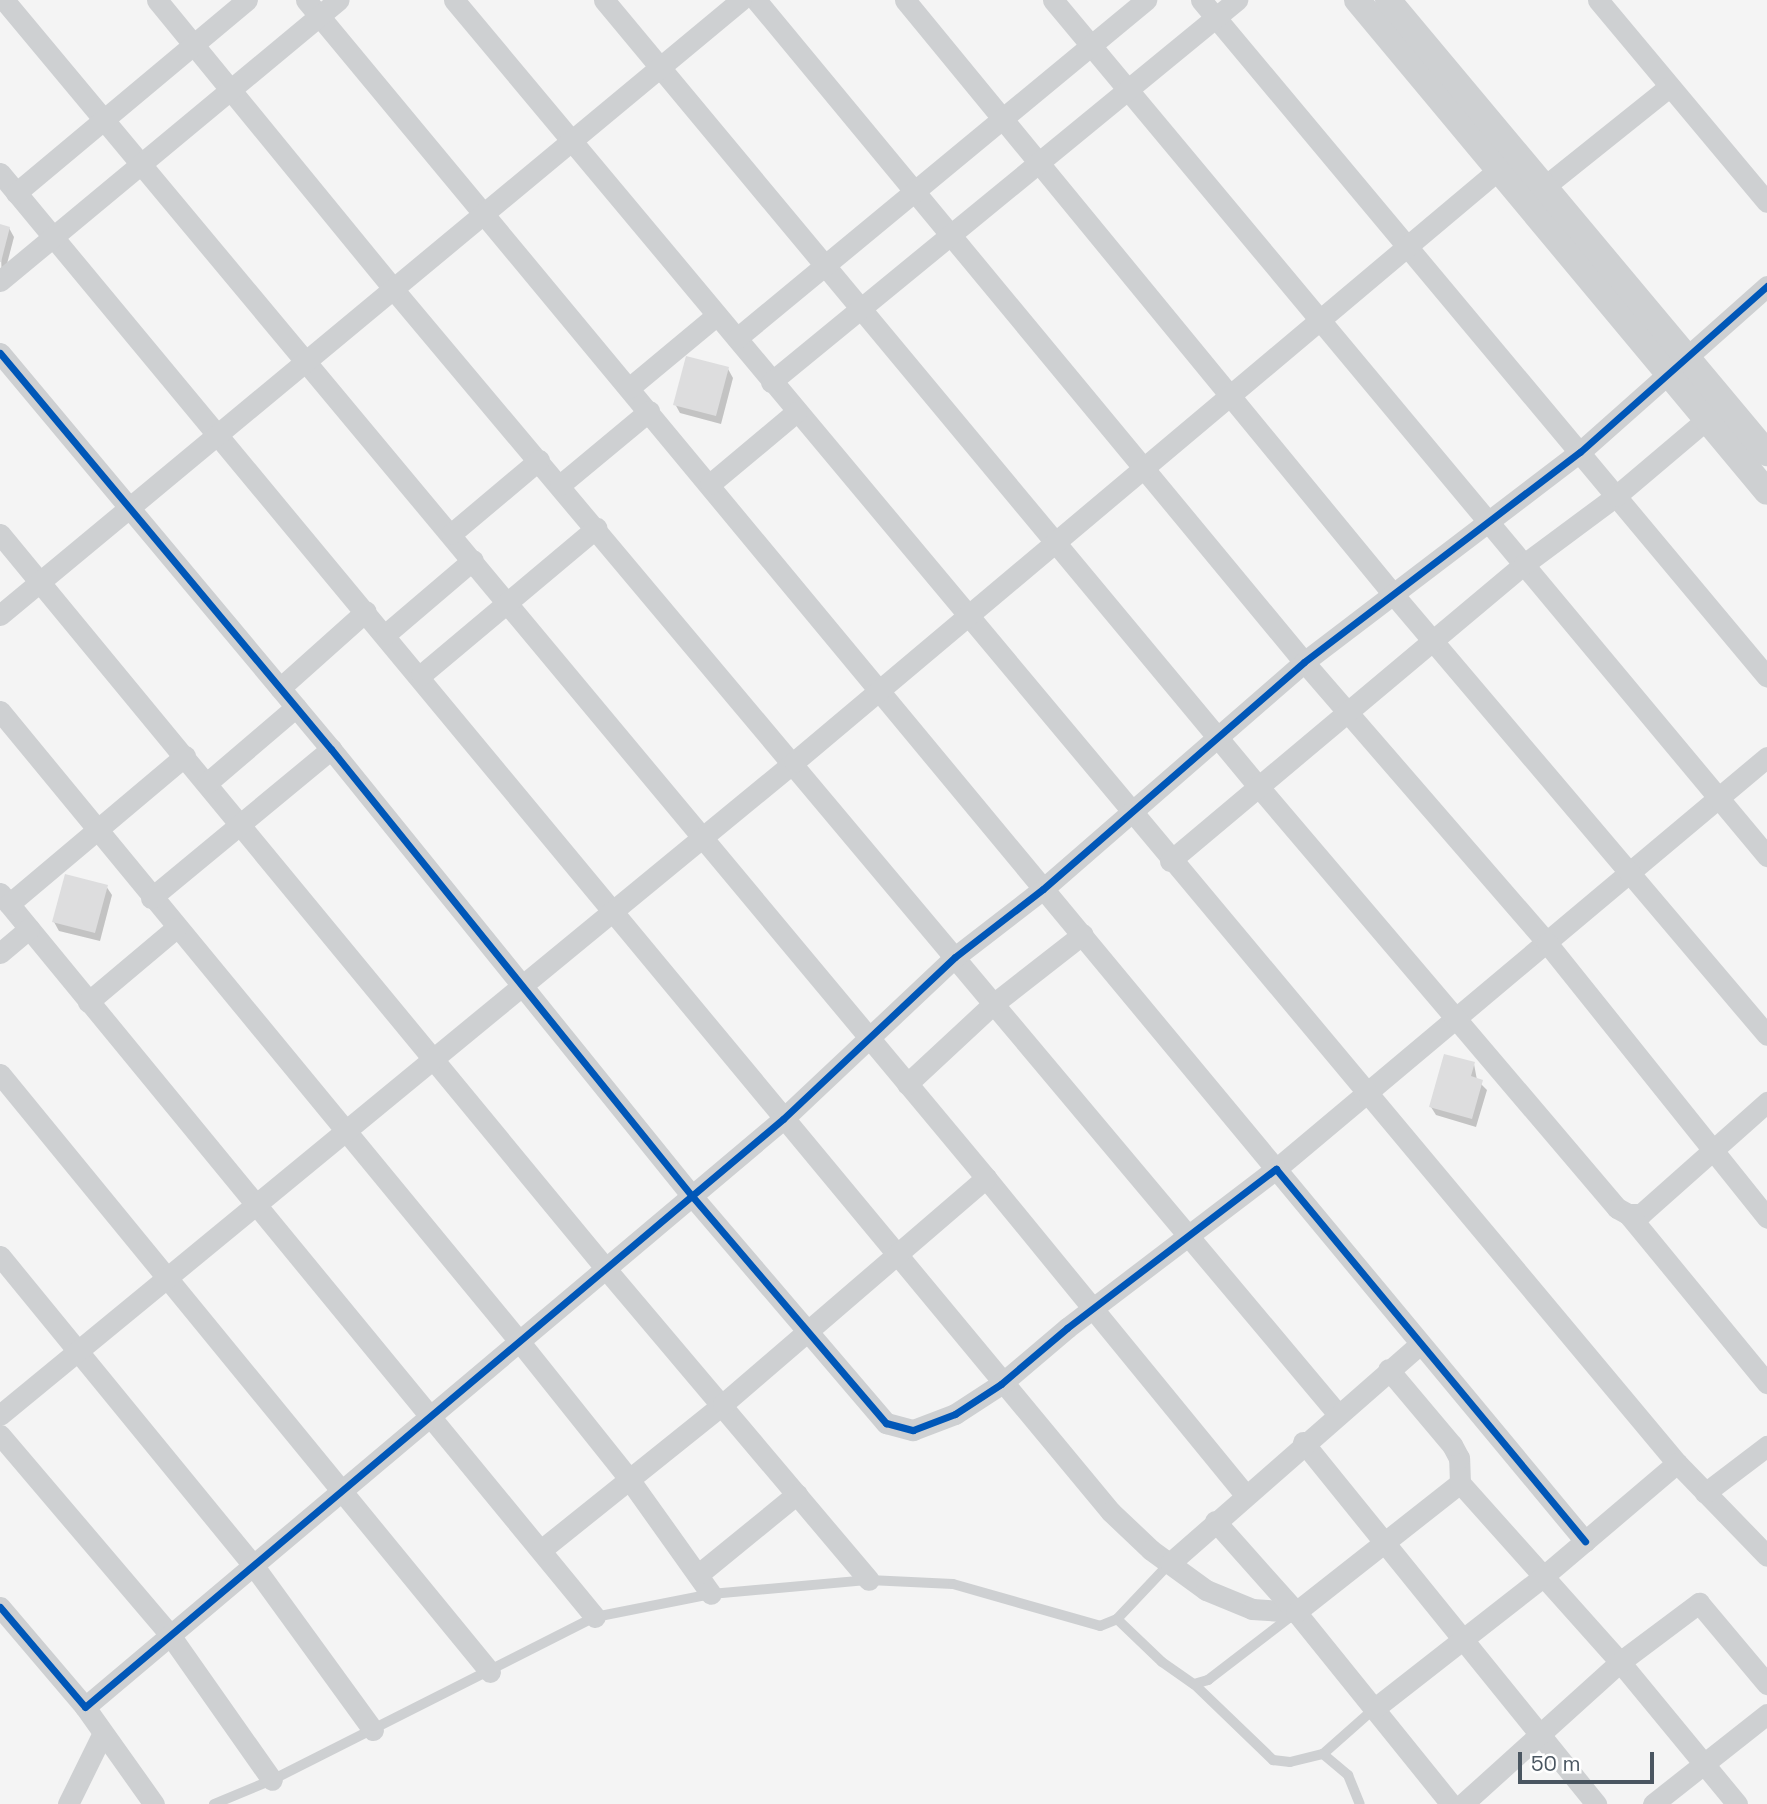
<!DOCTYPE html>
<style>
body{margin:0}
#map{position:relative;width:1767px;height:1804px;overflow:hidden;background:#f4f4f4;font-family:"Space Grotesk",sans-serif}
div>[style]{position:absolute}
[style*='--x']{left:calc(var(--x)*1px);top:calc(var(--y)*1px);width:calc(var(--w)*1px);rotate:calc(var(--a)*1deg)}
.shadow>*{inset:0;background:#0003}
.building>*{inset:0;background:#ddddde}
.service>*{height:10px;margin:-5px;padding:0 5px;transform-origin:5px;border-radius:5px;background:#ced0d2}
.minor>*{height:21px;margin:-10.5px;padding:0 10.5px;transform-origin:10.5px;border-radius:10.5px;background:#ced0d2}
.tertiary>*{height:26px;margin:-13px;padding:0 13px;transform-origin:13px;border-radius:13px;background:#ced0d2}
.cycleway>*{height:7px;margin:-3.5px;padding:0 3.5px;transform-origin:3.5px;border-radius:3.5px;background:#0057b8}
span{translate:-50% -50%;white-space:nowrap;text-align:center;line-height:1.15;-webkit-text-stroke:6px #fff;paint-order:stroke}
.scale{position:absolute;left:1518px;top:1752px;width:136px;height:32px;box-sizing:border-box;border:4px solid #4a5661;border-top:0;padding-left:9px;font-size:21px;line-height:24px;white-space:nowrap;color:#4a5661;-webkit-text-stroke:5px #fff;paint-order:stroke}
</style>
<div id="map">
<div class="shadow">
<div style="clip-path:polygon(0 226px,9px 228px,14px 237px,2px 283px)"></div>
<div style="clip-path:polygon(728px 369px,733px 378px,721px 424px,680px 413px,675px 404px)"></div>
<div style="clip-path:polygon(106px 886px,112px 895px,100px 941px,59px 931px,54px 922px)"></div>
<div style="clip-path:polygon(1474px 1064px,1477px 1080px,1487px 1090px,1476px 1127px,1436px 1115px,1431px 1107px)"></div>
</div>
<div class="building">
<div style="clip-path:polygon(0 224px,10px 227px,1px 262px,0 262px)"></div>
<div style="clip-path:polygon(686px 356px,729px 367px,716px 416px,673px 405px)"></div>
<div style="clip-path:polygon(65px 874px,108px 885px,95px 933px,52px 922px)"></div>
<div style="clip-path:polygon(1444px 1054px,1475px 1062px,1471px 1076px,1483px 1080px,1472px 1119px,1429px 1107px)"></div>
</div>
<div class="service">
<div style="--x:1117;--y:1619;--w:62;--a:43.7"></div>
<div style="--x:1162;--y:1662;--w:39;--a:35"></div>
<div style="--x:1194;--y:1684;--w:15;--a:-16"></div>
<div style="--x:1208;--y:1680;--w:108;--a:-37.5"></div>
<div style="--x:1194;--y:1684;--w:110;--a:43.9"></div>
<div style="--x:1273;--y:1760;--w:17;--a:7"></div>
<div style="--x:1290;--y:1762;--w:34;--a:-14"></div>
<div style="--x:1323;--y:1754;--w:33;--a:40"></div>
<div style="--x:1348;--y:1775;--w:31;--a:68"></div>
<div style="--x:1323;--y:1754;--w:69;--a:-41.5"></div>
<div style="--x:214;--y:1804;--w:63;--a:-22.5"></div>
<div style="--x:272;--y:1780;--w:362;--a:-26.8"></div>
<div style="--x:595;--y:1617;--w:118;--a:-11.2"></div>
<div style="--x:711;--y:1594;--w:159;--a:-5.1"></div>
<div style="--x:869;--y:1580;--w:84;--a:2.7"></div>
<div style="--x:953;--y:1584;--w:153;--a:15.9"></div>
<div style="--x:1100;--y:1626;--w:18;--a:-22"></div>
<div style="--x:1117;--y:1619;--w:77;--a:-46.6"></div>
</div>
<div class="minor">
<div style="--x:4;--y:0;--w:1534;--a:50.18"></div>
<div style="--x:986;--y:1178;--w:409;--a:50.7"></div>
<div style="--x:157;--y:0;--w:375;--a:50.7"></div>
<div style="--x:394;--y:290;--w:1466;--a:49.98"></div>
<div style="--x:306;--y:0;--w:1519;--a:50.32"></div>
<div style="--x:1276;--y:1169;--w:641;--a:-40"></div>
<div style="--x:454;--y:0;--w:1907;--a:50.11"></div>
<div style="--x:1677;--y:1463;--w:129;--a:45.9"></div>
<div style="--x:604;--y:0;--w:1023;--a:50.24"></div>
<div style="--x:1258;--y:786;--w:554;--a:49.61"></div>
<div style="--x:1617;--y:1208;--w:13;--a:29"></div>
<div style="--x:1628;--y:1214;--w:13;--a:0"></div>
<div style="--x:1641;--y:1214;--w:169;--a:-41.6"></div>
<div style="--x:756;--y:0;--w:859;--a:50.38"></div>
<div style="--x:1304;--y:662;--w:371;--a:49.1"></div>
<div style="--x:1547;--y:943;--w:352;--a:51.3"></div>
<div style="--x:905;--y:0;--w:769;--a:50.6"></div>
<div style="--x:1393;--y:594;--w:578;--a:49.7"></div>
<div style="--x:1053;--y:0;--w:1115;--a:50.17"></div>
<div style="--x:1201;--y:0;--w:882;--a:50.1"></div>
<div style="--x:1598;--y:0;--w:263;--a:50.1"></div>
<div style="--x:0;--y:173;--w:1740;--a:50.32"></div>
<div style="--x:1111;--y:1512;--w:55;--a:43.5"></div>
<div style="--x:1151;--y:1550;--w:68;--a:36"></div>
<div style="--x:1206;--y:1590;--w:50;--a:22.4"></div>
<div style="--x:1252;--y:1609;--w:44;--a:3.9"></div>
<div style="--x:1296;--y:1612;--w:247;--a:51.1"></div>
<div style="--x:1544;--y:187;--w:160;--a:-38.7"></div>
<div style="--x:16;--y:193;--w:301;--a:-39.9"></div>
<div style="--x:0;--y:281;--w:440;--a:-39.7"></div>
<div style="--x:737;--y:338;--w:531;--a:-39.57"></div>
<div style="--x:0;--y:353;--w:516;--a:50.11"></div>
<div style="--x:331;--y:749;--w:575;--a:51.08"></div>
<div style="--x:692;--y:1196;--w:299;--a:49.5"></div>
<div style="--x:886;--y:1423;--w:28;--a:15"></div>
<div style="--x:913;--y:1430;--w:45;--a:-20.9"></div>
<div style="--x:955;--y:1414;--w:55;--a:-33.1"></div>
<div style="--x:1001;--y:1384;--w:87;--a:-40.3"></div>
<div style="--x:1067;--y:1328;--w:263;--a:-37.3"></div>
<div style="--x:1276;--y:1169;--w:484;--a:50.3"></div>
<div style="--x:771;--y:382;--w:603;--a:-39.34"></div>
<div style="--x:629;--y:388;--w:114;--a:-39.7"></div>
<div style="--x:710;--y:484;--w:112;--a:-39.9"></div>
<div style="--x:560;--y:485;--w:116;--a:-39.7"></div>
<div style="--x:0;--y:534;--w:953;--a:50.49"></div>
<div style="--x:606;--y:1269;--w:407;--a:49.8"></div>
<div style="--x:451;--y:534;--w:115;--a:-40.1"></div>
<div style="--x:0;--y:615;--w:963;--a:-39.69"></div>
<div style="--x:386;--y:634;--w:114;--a:-40.4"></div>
<div style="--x:421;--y:675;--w:229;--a:-40"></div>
<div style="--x:280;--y:688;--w:115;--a:-41.8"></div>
<div style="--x:0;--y:711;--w:816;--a:50.52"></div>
<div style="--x:519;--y:1341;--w:176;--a:51.4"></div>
<div style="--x:629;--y:1479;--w:141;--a:54.5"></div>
<div style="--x:207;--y:783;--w:117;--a:-40.5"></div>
<div style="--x:1170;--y:861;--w:461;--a:-40"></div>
<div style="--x:1523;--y:565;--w:116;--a:-36.6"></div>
<div style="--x:1616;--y:496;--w:118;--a:-40.2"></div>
<div style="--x:0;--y:893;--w:937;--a:50.59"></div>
<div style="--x:151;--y:898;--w:234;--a:-39.6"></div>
<div style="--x:9;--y:904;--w:230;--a:-40.1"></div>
<div style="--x:0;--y:953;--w:38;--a:-40"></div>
<div style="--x:88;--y:1002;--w:115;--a:-40.1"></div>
<div style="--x:0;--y:1074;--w:773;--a:50.67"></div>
<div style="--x:907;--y:1084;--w:116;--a:-42.9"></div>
<div style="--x:992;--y:1005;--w:115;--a:-38"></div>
<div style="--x:1628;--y:1214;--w:219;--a:50.6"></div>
<div style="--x:0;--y:1256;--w:399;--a:50.7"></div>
<div style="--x:253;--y:1565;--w:204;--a:54"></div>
<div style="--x:0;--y:1415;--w:1028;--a:-39.43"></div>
<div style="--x:794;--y:762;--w:937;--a:-40.06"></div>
<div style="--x:0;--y:1435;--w:262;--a:49.6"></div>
<div style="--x:170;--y:1635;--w:177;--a:54.9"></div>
<div style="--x:1303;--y:1442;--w:466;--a:51"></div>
<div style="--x:1460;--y:1483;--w:240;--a:48.2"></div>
<div style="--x:1620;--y:1662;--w:212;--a:137.9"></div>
<div style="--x:1705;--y:1493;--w:78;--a:-37.2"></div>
<div style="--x:1215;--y:1521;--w:122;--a:48.3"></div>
<div style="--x:1296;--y:1612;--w:209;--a:-38.2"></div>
<div style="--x:1460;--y:1483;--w:25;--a:-92"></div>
<div style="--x:1459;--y:1458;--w:15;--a:-118"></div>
<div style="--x:1452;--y:1445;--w:99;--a:-130.1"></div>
<div style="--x:541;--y:1550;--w:233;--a:-38.7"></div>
<div style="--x:723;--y:1404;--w:347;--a:-40.7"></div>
<div style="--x:1170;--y:1563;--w:331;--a:-41.2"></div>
<div style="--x:700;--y:1573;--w:125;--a:-39.2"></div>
<div style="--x:0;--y:1607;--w:131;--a:49.6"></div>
<div style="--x:85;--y:1707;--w:913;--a:-40.11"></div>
<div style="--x:783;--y:1119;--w:236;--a:-43.3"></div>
<div style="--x:955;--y:957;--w:111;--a:-37.7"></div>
<div style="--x:1043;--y:889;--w:346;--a:-41"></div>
<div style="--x:1304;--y:662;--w:347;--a:-37.3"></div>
<div style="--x:1580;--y:452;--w:250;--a:-41.6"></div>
<div style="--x:85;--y:1707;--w:119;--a:54.6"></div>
<div style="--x:1375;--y:1708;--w:216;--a:-38"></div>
<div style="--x:1545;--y:1575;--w:173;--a:-40.3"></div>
<div style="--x:68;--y:1804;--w:77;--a:-63.8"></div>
<div style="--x:1653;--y:1804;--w:145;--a:-38.3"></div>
<div style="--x:1737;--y:1804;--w:184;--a:-129.5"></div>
<div style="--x:1620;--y:1662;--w:99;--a:-36.8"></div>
<div style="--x:1699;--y:1603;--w:106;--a:50"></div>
</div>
<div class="tertiary">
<div style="--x:1357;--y:0;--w:640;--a:50.19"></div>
<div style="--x:1388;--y:0;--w:591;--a:50.08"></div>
</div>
<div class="cycleway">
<div style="--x:0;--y:353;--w:516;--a:50.11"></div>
<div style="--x:331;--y:749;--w:575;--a:51.08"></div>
<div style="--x:692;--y:1196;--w:299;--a:49.5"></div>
<div style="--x:886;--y:1423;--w:28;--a:15"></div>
<div style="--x:913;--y:1430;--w:45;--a:-20.9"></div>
<div style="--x:955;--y:1414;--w:55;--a:-33.1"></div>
<div style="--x:1001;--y:1384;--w:87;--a:-40.3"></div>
<div style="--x:1067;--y:1328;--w:263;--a:-37.3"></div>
<div style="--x:1276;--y:1169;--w:484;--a:50.3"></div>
<div style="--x:0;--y:1607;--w:131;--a:49.6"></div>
<div style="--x:85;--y:1707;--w:913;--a:-40.11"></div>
<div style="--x:783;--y:1119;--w:236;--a:-43.3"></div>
<div style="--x:955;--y:957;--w:111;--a:-37.7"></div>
<div style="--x:1043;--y:889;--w:346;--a:-41"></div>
<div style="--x:1304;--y:662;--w:347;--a:-37.3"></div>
<div style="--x:1580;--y:452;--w:250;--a:-41.6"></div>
</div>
<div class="scale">50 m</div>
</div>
